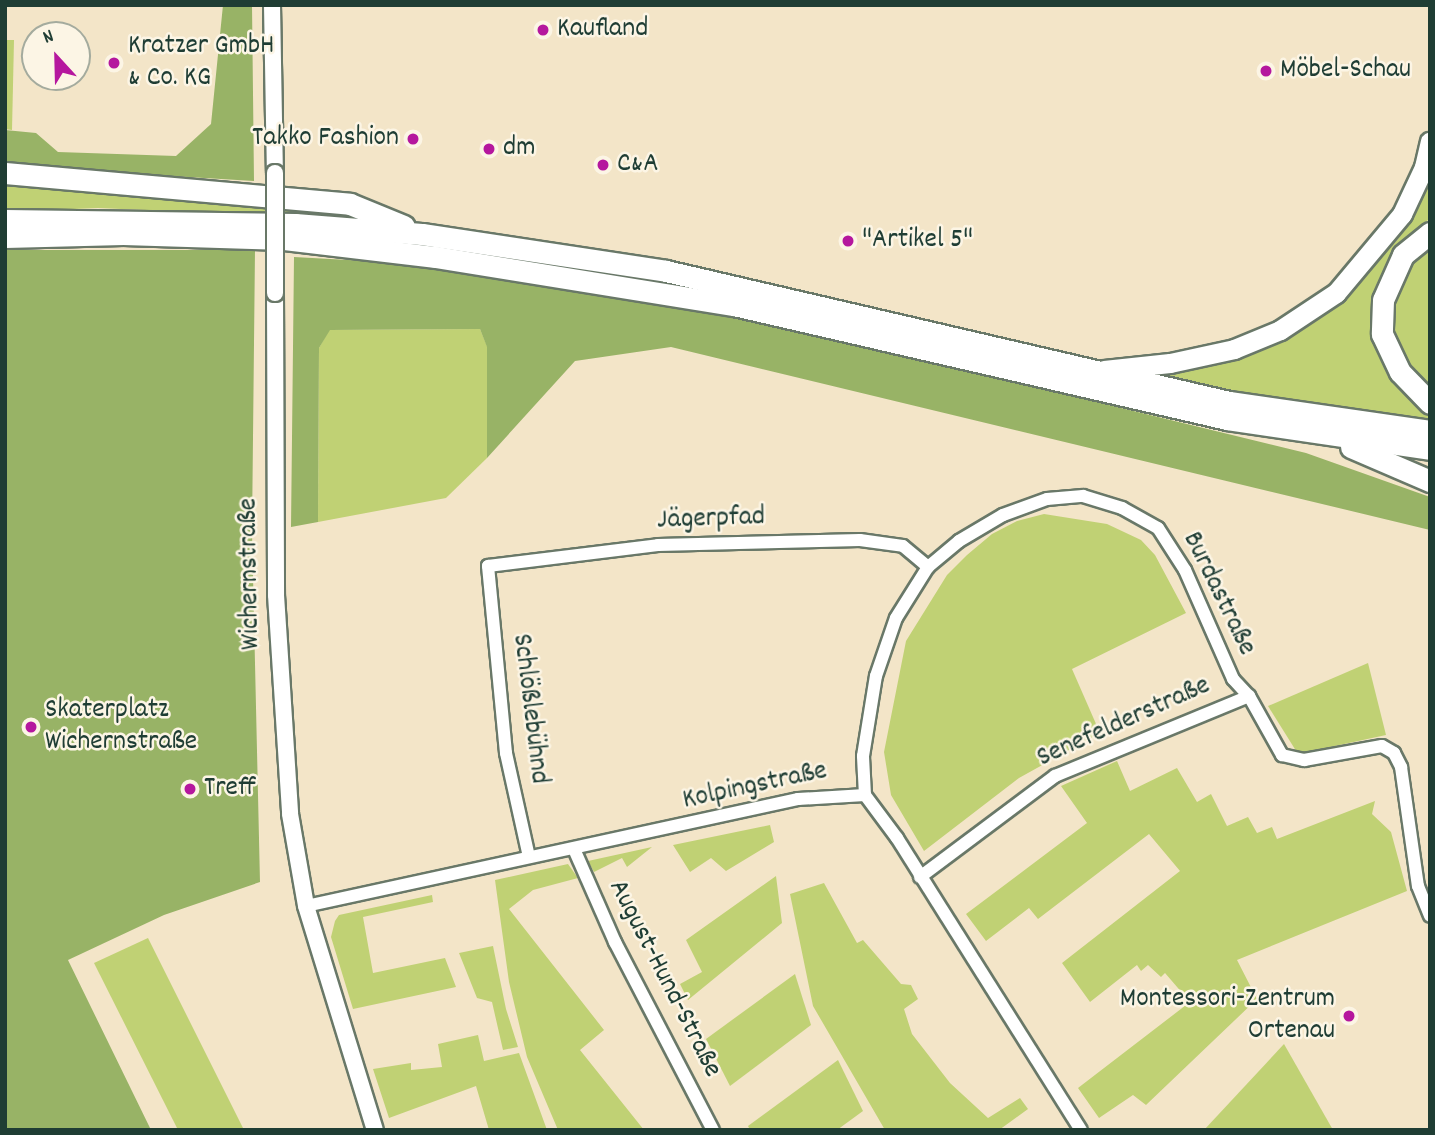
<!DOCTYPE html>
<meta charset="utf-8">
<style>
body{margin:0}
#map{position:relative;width:1435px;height:1135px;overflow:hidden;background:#f3e5c8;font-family:Dekko,sans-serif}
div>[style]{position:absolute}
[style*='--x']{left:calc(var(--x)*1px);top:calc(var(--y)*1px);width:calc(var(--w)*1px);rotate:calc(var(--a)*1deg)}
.green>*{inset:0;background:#c0d174}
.forest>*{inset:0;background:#98b366}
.roads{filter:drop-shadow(2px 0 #697868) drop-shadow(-2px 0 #697868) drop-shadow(0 2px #697868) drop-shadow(0 -2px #697868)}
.minor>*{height:12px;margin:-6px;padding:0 6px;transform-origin:6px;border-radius:6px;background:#fff}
.tertiary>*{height:16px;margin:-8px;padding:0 8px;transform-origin:8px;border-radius:8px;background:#fff}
.primary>*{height:19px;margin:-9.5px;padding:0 9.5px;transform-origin:9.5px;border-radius:9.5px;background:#fff}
.trunk>*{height:21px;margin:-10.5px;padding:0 10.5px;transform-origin:10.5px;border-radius:10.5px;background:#fff}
.bridges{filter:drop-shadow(2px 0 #697868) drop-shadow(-2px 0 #697868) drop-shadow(0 2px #697868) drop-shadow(0 -2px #697868)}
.tertiary-bridge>*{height:16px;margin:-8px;padding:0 8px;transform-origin:8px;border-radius:8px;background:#fff}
.dots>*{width:19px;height:19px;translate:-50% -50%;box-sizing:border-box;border:4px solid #fcf5e5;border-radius:50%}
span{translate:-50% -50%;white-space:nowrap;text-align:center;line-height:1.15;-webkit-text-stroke:5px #fcf5e5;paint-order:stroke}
.poi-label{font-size:28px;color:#1f3d34}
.left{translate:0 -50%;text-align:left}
.right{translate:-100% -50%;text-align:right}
.street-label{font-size:28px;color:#1f3d34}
.frame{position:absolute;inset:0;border:7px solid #1f3d34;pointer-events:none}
.north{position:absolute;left:21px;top:21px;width:70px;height:70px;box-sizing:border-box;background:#fcf5e5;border:2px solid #a4ab9e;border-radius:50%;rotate:338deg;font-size:19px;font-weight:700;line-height:28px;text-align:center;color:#1f3d34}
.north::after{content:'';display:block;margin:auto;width:24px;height:32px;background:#b5179e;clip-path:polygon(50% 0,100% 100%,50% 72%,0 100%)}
</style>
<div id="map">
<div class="green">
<div style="clip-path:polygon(5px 40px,14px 40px,12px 130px,5px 129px)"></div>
<div style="clip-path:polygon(1430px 172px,1430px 218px,1388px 260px,1375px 291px,1374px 332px,1430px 413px,1430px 423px,1312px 409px,1150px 375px,1281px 338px,1326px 313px,1398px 239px)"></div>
<div style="clip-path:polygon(5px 183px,149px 193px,355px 219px,98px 208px,5px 212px)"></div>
<div style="clip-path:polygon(1430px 240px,1430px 390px,1403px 359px,1389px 314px,1405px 263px)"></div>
<div style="clip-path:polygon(480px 329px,487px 346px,487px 458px,446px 498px,318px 522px,319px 348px,329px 330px)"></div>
<div style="clip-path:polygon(1044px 514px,1107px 524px,1141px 540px,1155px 555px,1186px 613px,1072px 669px,1100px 733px,1019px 778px,924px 851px,891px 795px,884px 752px,906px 641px,947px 575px,967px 555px,992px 534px,1017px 521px)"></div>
<div style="clip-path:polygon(1368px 663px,1386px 735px,1298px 754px,1268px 706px)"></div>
<div style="clip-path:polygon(1117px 761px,1130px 791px,1177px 768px,1197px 802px,1211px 794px,1227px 826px,1248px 817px,1257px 833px,1272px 827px,1277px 839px,1375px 801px,1372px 814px,1391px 832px,1407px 891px,1237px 960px,1257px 999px,1146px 1105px,1133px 1095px,1099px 1118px,1078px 1088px,1190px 1002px,1165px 973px,1161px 977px,1148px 965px,1141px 971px,1137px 965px,1090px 1002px,1062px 963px,1180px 871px,1149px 834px,1038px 919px,1029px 908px,986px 941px,966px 914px,1087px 823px,1061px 786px)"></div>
<div style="clip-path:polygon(770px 825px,774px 842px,726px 871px,711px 858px,690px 872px,673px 845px)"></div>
<div style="clip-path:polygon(652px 847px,627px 867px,622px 858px,594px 872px,588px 861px)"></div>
<div style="clip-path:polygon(568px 864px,578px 878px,533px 890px,509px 909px,604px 1030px,580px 1050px,644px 1130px,558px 1130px,527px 1057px,509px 982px,495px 880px)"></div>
<div style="clip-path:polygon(776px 876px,782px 923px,688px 1000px,680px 984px,702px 972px,686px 940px)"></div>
<div style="clip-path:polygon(824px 883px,857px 943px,863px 940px,901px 984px,911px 985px,918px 999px,904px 1009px,912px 1034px,950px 1083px,988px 1118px,1020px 1098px,1028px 1109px,999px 1130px,885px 1130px,813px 1006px,790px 894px)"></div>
<div style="clip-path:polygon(432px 895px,433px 902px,363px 917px,373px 973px,445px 958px,456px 987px,353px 1009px,331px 937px,335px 921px,339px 915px)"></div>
<div style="clip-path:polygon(148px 938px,244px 1130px,178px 1130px,94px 963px)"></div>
<div style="clip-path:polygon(493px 946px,506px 1009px,518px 1047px,503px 1050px,492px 1002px,477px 998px,459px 953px)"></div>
<div style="clip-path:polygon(795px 974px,811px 1025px,730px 1086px,706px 1039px)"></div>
<div style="clip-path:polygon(478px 1035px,484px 1061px,519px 1053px,547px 1130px,489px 1130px,476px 1086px,389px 1118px,373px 1069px,411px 1063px,411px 1070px,442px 1067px,438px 1044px)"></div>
<div style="clip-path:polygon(1284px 1044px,1333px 1130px,1204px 1130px)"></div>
<div style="clip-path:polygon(838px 1060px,863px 1111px,837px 1130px,750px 1130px,748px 1126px)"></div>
</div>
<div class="forest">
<div style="clip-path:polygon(223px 5px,252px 5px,254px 181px,5px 166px,5px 130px,36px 133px,58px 152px,176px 156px,211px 124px)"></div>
<div style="clip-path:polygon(5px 250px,255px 250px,252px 532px,260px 882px,164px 915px,68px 960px,151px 1130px,5px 1130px)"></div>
<div style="clip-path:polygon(294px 257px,439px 265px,704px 309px,1027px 385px,1306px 453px,1430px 497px,1430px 530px,671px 347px,575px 361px,487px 458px,487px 347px,480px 329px,330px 330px,319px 348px,318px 522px,291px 527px)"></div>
</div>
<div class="roads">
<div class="minor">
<div style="--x:865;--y:795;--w:39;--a:-93"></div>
<div style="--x:863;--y:756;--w:81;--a:-80.8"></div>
<div style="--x:876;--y:676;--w:61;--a:-71"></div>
<div style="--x:896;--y:618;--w:60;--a:-57.9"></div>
<div style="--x:928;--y:567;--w:40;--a:-40"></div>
<div style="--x:959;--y:541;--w:51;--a:-30.6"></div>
<div style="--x:1003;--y:515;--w:47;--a:-20"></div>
<div style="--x:1047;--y:499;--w:36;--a:-5"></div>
<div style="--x:1083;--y:496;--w:41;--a:17.1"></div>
<div style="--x:1122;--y:508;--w:41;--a:29.1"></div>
<div style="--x:1158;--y:528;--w:50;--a:57.3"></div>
<div style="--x:1185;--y:570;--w:119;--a:66.2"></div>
<div style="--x:1233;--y:679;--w:23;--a:47"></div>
<div style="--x:1249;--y:696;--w:68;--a:60.8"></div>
<div style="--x:1282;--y:755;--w:23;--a:13"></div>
<div style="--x:1304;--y:760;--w:79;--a:-10.2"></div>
<div style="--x:1382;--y:746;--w:14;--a:30"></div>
<div style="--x:1394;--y:753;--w:16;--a:63"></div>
<div style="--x:1401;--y:767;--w:120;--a:81.9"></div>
<div style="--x:1418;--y:886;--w:32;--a:68"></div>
<div style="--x:574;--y:849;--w:102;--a:66.2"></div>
<div style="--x:615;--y:942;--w:212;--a:62.5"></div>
<div style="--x:529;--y:857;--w:107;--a:-102.5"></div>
<div style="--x:506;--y:753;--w:188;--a:-95.5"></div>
<div style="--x:488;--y:566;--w:171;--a:-7"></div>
<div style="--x:658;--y:545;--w:202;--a:-1.4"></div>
<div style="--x:860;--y:540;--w:43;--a:7.9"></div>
<div style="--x:903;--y:546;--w:33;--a:40"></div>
<div style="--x:920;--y:877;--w:169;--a:-36.8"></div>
<div style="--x:1055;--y:776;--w:210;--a:-22.4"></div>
<div style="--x:306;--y:906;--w:504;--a:-12.27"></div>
<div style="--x:798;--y:799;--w:67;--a:-3.4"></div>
<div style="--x:865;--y:795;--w:54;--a:53.3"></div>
<div style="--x:897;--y:838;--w:345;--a:57.8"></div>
</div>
<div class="tertiary">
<div style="--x:272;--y:5;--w:168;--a:89"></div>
<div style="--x:275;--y:293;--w:302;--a:89.8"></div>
<div style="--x:276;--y:595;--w:219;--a:86.3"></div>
<div style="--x:290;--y:814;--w:93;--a:80.1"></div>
<div style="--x:306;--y:906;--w:234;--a:72.9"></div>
</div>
<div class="primary">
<div style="--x:1104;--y:370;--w:66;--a:-6.1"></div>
<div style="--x:1170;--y:363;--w:66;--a:-12.3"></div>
<div style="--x:1234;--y:349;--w:50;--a:-22.4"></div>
<div style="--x:1280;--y:330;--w:67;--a:-33.5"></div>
<div style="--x:1336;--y:293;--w:103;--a:-50.1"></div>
<div style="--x:1402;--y:214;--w:52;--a:-64.9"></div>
<div style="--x:1424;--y:167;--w:26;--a:-77"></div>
</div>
<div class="trunk">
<div style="--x:5;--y:173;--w:346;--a:5.1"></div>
<div style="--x:350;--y:204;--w:58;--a:22.2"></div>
<div style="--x:5;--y:220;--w:290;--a:0.8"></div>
<div style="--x:295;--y:224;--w:127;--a:4.5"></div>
<div style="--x:422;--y:234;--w:247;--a:8.6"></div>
<div style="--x:666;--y:271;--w:578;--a:13.1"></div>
<div style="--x:1229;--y:402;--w:203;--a:8.2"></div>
<div style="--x:1430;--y:233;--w:35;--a:141"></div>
<div style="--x:1403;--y:255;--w:49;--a:114"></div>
<div style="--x:1383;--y:300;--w:34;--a:92"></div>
<div style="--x:1382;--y:334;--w:42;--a:64.7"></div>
<div style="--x:1400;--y:372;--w:43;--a:45.9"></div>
<div style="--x:5;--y:237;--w:118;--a:-1.5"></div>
<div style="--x:123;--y:234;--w:161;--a:1.8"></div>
<div style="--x:284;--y:239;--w:153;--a:6.8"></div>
<div style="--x:436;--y:257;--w:302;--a:9.2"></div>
<div style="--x:734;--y:305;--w:506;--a:13.02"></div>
<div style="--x:1227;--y:419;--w:205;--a:8.4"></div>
<div style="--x:1351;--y:447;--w:86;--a:23.3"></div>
</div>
</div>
<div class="bridges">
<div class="tertiary-bridge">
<div style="--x:275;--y:293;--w:120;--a:-90"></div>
</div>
</div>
<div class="dots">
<div style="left:543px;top:30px;background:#b5179e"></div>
<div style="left:114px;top:63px;background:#b5179e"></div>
<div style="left:1266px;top:71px;background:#b5179e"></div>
<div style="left:413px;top:139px;background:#b5179e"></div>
<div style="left:489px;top:149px;background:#b5179e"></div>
<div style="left:603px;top:165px;background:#b5179e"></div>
<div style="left:848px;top:241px;background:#b5179e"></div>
<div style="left:31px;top:727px;background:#b5179e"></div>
<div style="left:190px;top:789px;background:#b5179e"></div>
<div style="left:1349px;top:1016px;background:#b5179e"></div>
</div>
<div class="poi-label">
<span class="left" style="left:557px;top:30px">Kaufland</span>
<span class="left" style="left:128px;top:63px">Kratzer GmbH<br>&amp; Co. KG</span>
<span class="left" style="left:1280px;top:71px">Möbel-Schau</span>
<span class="right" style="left:399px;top:139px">Takko Fashion</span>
<span class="left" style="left:503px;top:149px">dm</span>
<span class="left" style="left:617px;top:165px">C&amp;A</span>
<span class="left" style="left:862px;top:241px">"Artikel 5"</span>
<span class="left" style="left:45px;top:727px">Skaterplatz<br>Wichernstraße</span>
<span class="left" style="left:204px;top:789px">Treff</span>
<span class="right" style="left:1335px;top:1016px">Montessori-Zentrum<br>Ortenau</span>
</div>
<div class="street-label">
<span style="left:711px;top:520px;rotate:-2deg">Jägerpfad</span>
<span style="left:251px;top:574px;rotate:-91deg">Wichernstraße</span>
<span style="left:1218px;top:594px;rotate:64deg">Burdastraße</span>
<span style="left:529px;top:709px;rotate:83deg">Schlößlebühnd</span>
<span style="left:1124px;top:723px;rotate:-24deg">Senefelderstraße</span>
<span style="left:755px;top:787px;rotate:-12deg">Kolpingstraße</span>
<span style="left:664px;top:979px;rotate:63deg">August-Hund-Straße</span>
</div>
<div class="frame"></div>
<div class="north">N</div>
</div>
